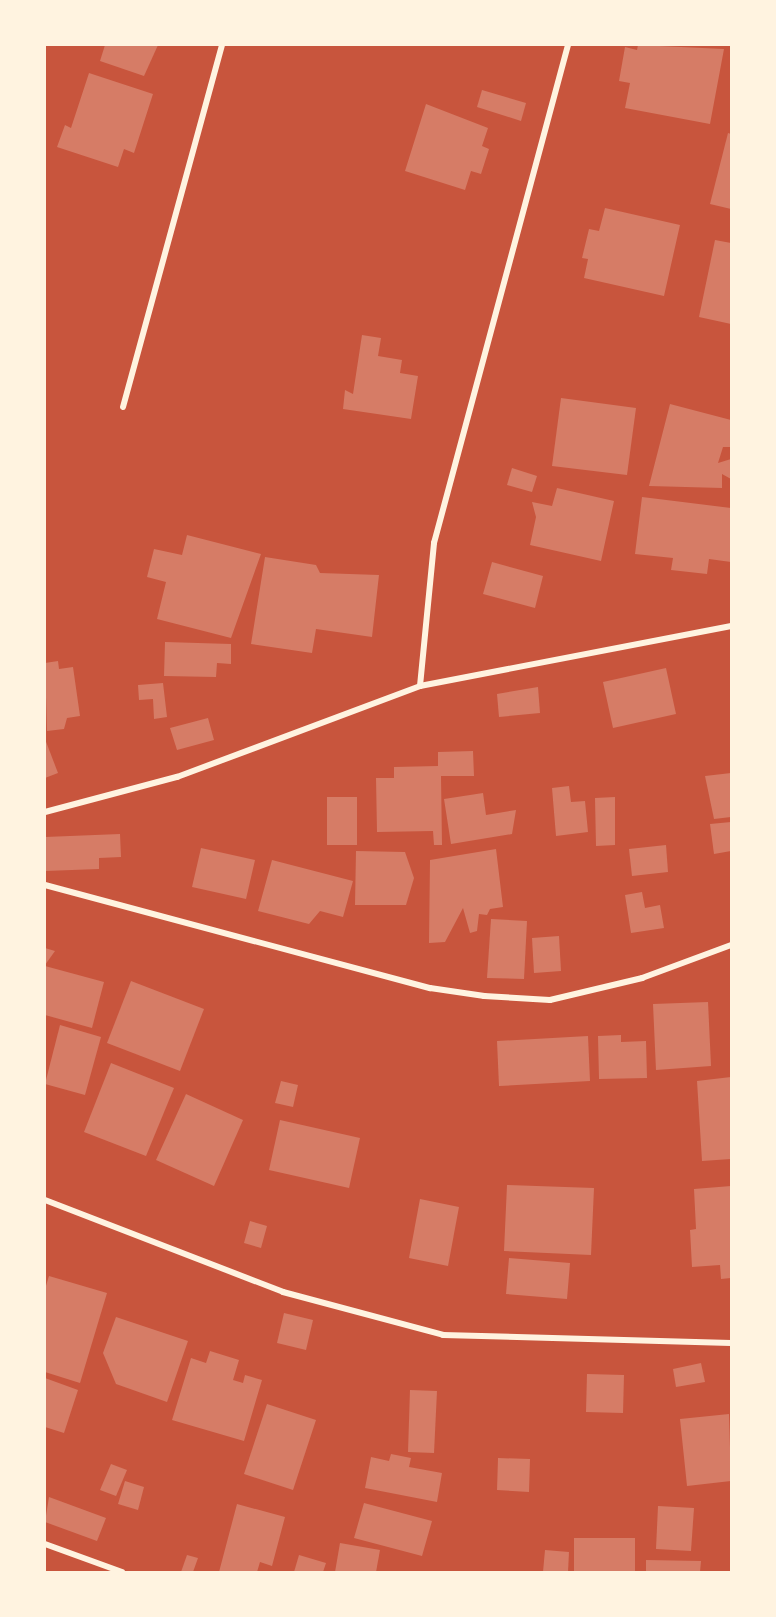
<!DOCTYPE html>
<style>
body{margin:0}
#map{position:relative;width:776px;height:1617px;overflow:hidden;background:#c8553d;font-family:Barlow,sans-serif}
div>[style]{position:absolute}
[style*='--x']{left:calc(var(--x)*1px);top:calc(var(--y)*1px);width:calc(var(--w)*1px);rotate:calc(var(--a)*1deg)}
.building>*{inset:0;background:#d67c66}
.minor>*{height:6px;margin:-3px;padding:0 3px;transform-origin:3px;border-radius:3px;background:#fff3e0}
span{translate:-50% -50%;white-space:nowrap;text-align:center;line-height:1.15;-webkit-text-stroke:6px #fff3e0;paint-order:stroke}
.frame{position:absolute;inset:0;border:46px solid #fff3e0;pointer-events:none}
</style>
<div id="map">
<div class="building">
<div style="clip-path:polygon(105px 45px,158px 45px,144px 76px,100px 61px)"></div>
<div style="clip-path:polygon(638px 45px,724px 49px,710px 124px,625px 108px,630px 83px,619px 81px,625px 47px,637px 50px)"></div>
<div style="clip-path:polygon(89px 73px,153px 94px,134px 153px,124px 149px,118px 167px,57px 147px,65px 125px,71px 128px)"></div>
<div style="clip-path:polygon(482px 90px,526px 103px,521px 121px,477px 107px)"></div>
<div style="clip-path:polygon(426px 104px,488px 128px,482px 146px,489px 149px,481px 174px,471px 171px,465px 190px,405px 171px)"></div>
<div style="clip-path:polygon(728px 133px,731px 134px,731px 209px,710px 204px)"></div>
<div style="clip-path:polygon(605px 208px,680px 225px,664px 296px,584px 278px,588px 259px,582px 258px,589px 229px,599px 231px)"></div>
<div style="clip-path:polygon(715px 240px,731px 243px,731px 324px,699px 317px)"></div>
<div style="clip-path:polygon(362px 335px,381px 338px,378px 356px,402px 360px,400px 373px,418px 376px,411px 419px,343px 409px,345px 390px,353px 394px)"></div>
<div style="clip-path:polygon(561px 398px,636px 408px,627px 475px,552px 466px)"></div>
<div style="clip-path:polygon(670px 404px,731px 420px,731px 447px,723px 447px,718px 463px,731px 459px,731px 479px,722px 474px,722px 488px,649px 486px)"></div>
<div style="clip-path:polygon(512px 468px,537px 476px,532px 492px,507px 485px)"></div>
<div style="clip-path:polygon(557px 488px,614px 501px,601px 561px,530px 545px,536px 517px,532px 502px,552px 506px)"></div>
<div style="clip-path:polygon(642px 497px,731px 508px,731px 562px,709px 559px,707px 574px,671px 570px,673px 558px,635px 554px)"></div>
<div style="clip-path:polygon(187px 535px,261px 554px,231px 638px,157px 619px,166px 582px,147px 577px,154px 549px,182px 555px)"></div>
<div style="clip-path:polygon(265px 557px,316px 565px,320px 573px,379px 575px,372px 637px,316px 629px,312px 653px,251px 644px)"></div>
<div style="clip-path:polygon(492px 562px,543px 576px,535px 608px,483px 594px)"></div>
<div style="clip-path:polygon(165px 642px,231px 644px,231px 664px,217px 663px,216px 677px,164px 676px)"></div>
<div style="clip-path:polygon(58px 661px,59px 669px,73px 667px,80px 716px,67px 718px,64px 729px,47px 731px,45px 663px)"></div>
<div style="clip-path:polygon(666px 668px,676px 714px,613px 728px,603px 682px)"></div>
<div style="clip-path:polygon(163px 683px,167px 717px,154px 719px,153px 699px,139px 700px,138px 685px)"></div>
<div style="clip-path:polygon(538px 687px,540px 713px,499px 717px,497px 694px)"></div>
<div style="clip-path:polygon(208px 718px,214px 740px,177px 750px,170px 728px)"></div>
<div style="clip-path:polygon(45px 739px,58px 773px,45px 778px)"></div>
<div style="clip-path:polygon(473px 751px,474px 776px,441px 776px,442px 845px,434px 845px,433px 831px,377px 832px,376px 778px,394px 778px,394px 767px,438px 766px,438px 752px)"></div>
<div style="clip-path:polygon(731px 773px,731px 817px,714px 819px,705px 776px)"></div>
<div style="clip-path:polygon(569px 786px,571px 802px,585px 801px,588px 832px,556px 836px,552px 788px)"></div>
<div style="clip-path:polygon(483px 793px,486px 815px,516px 810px,512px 834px,451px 844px,444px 799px)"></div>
<div style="clip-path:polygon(327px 797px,357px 797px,357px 845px,327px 845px)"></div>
<div style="clip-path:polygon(615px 797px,615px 845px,596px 846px,595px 798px)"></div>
<div style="clip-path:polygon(731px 822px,731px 851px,714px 854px,710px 824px)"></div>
<div style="clip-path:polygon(120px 834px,121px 857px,99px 858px,99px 869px,45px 871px,45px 837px)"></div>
<div style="clip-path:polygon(666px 845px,668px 872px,632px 876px,629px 849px)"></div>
<div style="clip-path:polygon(201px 848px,255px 860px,246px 899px,192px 887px)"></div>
<div style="clip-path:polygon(496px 849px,503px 907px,490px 909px,487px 915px,479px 914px,477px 931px,470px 933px,463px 908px,445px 942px,429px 943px,430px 860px)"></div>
<div style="clip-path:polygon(356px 851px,405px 852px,414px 878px,406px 905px,355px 905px)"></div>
<div style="clip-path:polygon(272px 860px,353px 881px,343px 917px,320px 911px,309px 924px,258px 911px)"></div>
<div style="clip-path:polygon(642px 892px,645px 908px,660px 905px,664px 928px,631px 933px,625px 895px)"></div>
<div style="clip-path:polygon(491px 919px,527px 921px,524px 979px,487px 978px)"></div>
<div style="clip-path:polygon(559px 936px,561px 971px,534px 973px,532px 938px)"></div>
<div style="clip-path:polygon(45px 948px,55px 951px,45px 965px)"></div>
<div style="clip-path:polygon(45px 966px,104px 982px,92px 1028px,45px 1015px)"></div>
<div style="clip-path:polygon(131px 981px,204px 1009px,180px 1071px,107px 1043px)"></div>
<div style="clip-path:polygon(708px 1002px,711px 1066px,656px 1070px,653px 1004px)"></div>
<div style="clip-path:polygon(60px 1025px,101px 1037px,85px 1095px,45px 1084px)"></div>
<div style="clip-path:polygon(621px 1035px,621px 1042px,646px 1041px,647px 1078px,599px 1079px,598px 1036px)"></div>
<div style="clip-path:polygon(588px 1036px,590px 1081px,499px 1086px,497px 1041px)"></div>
<div style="clip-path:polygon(111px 1063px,174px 1088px,146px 1156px,84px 1132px)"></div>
<div style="clip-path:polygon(731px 1077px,731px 1159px,702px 1161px,697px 1081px)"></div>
<div style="clip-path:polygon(281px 1081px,298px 1085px,293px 1107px,275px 1103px)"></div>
<div style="clip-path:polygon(186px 1094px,243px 1120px,214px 1186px,156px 1160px)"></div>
<div style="clip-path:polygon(280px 1120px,360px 1138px,349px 1188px,269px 1170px)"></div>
<div style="clip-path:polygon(507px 1185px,594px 1188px,591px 1255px,504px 1251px)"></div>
<div style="clip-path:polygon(731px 1186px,731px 1278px,721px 1279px,720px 1265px,692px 1267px,690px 1230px,696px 1229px,694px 1189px)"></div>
<div style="clip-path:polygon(420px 1199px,459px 1207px,448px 1266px,409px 1258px)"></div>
<div style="clip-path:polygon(250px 1221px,267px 1226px,261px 1248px,244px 1243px)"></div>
<div style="clip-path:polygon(509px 1258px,570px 1263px,567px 1299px,506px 1294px)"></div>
<div style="clip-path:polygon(49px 1276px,107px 1293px,80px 1383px,45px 1372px,45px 1289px)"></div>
<div style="clip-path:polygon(284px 1313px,313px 1320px,306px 1350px,277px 1343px)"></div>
<div style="clip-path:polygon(116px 1317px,188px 1341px,167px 1402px,116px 1384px,103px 1353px)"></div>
<div style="clip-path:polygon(210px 1351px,239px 1360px,233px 1380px,243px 1383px,245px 1375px,262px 1380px,244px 1441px,172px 1420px,191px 1358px,206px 1363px)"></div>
<div style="clip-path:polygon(701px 1363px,705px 1382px,676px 1387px,673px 1369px)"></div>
<div style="clip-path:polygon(587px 1374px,624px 1375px,623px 1413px,586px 1412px)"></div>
<div style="clip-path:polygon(45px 1378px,78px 1390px,64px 1433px,45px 1427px)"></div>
<div style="clip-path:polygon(410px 1390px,437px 1391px,434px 1453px,408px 1452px)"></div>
<div style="clip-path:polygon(267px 1404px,316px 1420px,293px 1490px,244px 1474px)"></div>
<div style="clip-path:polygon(729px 1414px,731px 1481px,687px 1486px,680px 1419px)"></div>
<div style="clip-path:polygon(391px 1454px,411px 1458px,409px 1467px,442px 1473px,437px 1502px,365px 1488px,371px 1457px,389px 1461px)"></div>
<div style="clip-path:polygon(498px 1458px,530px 1459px,529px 1492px,497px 1490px)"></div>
<div style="clip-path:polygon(111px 1464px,127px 1470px,116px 1496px,100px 1490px)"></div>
<div style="clip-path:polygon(125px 1481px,144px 1487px,138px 1510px,118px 1504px)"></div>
<div style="clip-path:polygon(49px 1497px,106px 1518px,97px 1541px,45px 1522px)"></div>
<div style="clip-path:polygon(364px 1503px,432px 1521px,422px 1556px,354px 1538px)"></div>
<div style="clip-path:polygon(237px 1504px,285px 1517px,272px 1566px,260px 1562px,257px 1572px,219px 1572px)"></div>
<div style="clip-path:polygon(658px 1506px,694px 1508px,691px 1551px,656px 1549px)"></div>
<div style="clip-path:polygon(574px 1538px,635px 1538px,635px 1572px,574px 1572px)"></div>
<div style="clip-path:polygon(340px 1543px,380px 1550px,376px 1572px,335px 1572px)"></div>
<div style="clip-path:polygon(545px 1550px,569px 1552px,568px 1572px,543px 1572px)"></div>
<div style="clip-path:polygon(187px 1555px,198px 1558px,193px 1572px,181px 1572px)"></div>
<div style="clip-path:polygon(299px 1555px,326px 1563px,323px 1572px,294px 1572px)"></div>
<div style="clip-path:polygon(646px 1560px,701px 1561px,700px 1572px,646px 1572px)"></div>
</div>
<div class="minor">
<div style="--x:123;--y:407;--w:375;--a:-74.7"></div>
<div style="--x:420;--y:686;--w:144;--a:-84.4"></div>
<div style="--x:434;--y:543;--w:516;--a:-74.94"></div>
<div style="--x:45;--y:812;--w:137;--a:-14.9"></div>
<div style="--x:177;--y:777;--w:259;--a:-20.5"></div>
<div style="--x:420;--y:686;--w:317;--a:-10.9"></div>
<div style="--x:45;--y:885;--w:399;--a:15"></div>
<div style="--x:430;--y:988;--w:55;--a:8.4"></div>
<div style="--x:484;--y:996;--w:66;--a:3.5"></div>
<div style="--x:550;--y:1000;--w:95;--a:-13.4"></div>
<div style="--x:642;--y:978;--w:95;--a:-20.3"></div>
<div style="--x:45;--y:1200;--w:255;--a:21.1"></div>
<div style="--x:283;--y:1292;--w:166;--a:15"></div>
<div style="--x:443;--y:1335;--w:288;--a:1.6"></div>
<div style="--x:45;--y:1544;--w:82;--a:20"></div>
</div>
<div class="frame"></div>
</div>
